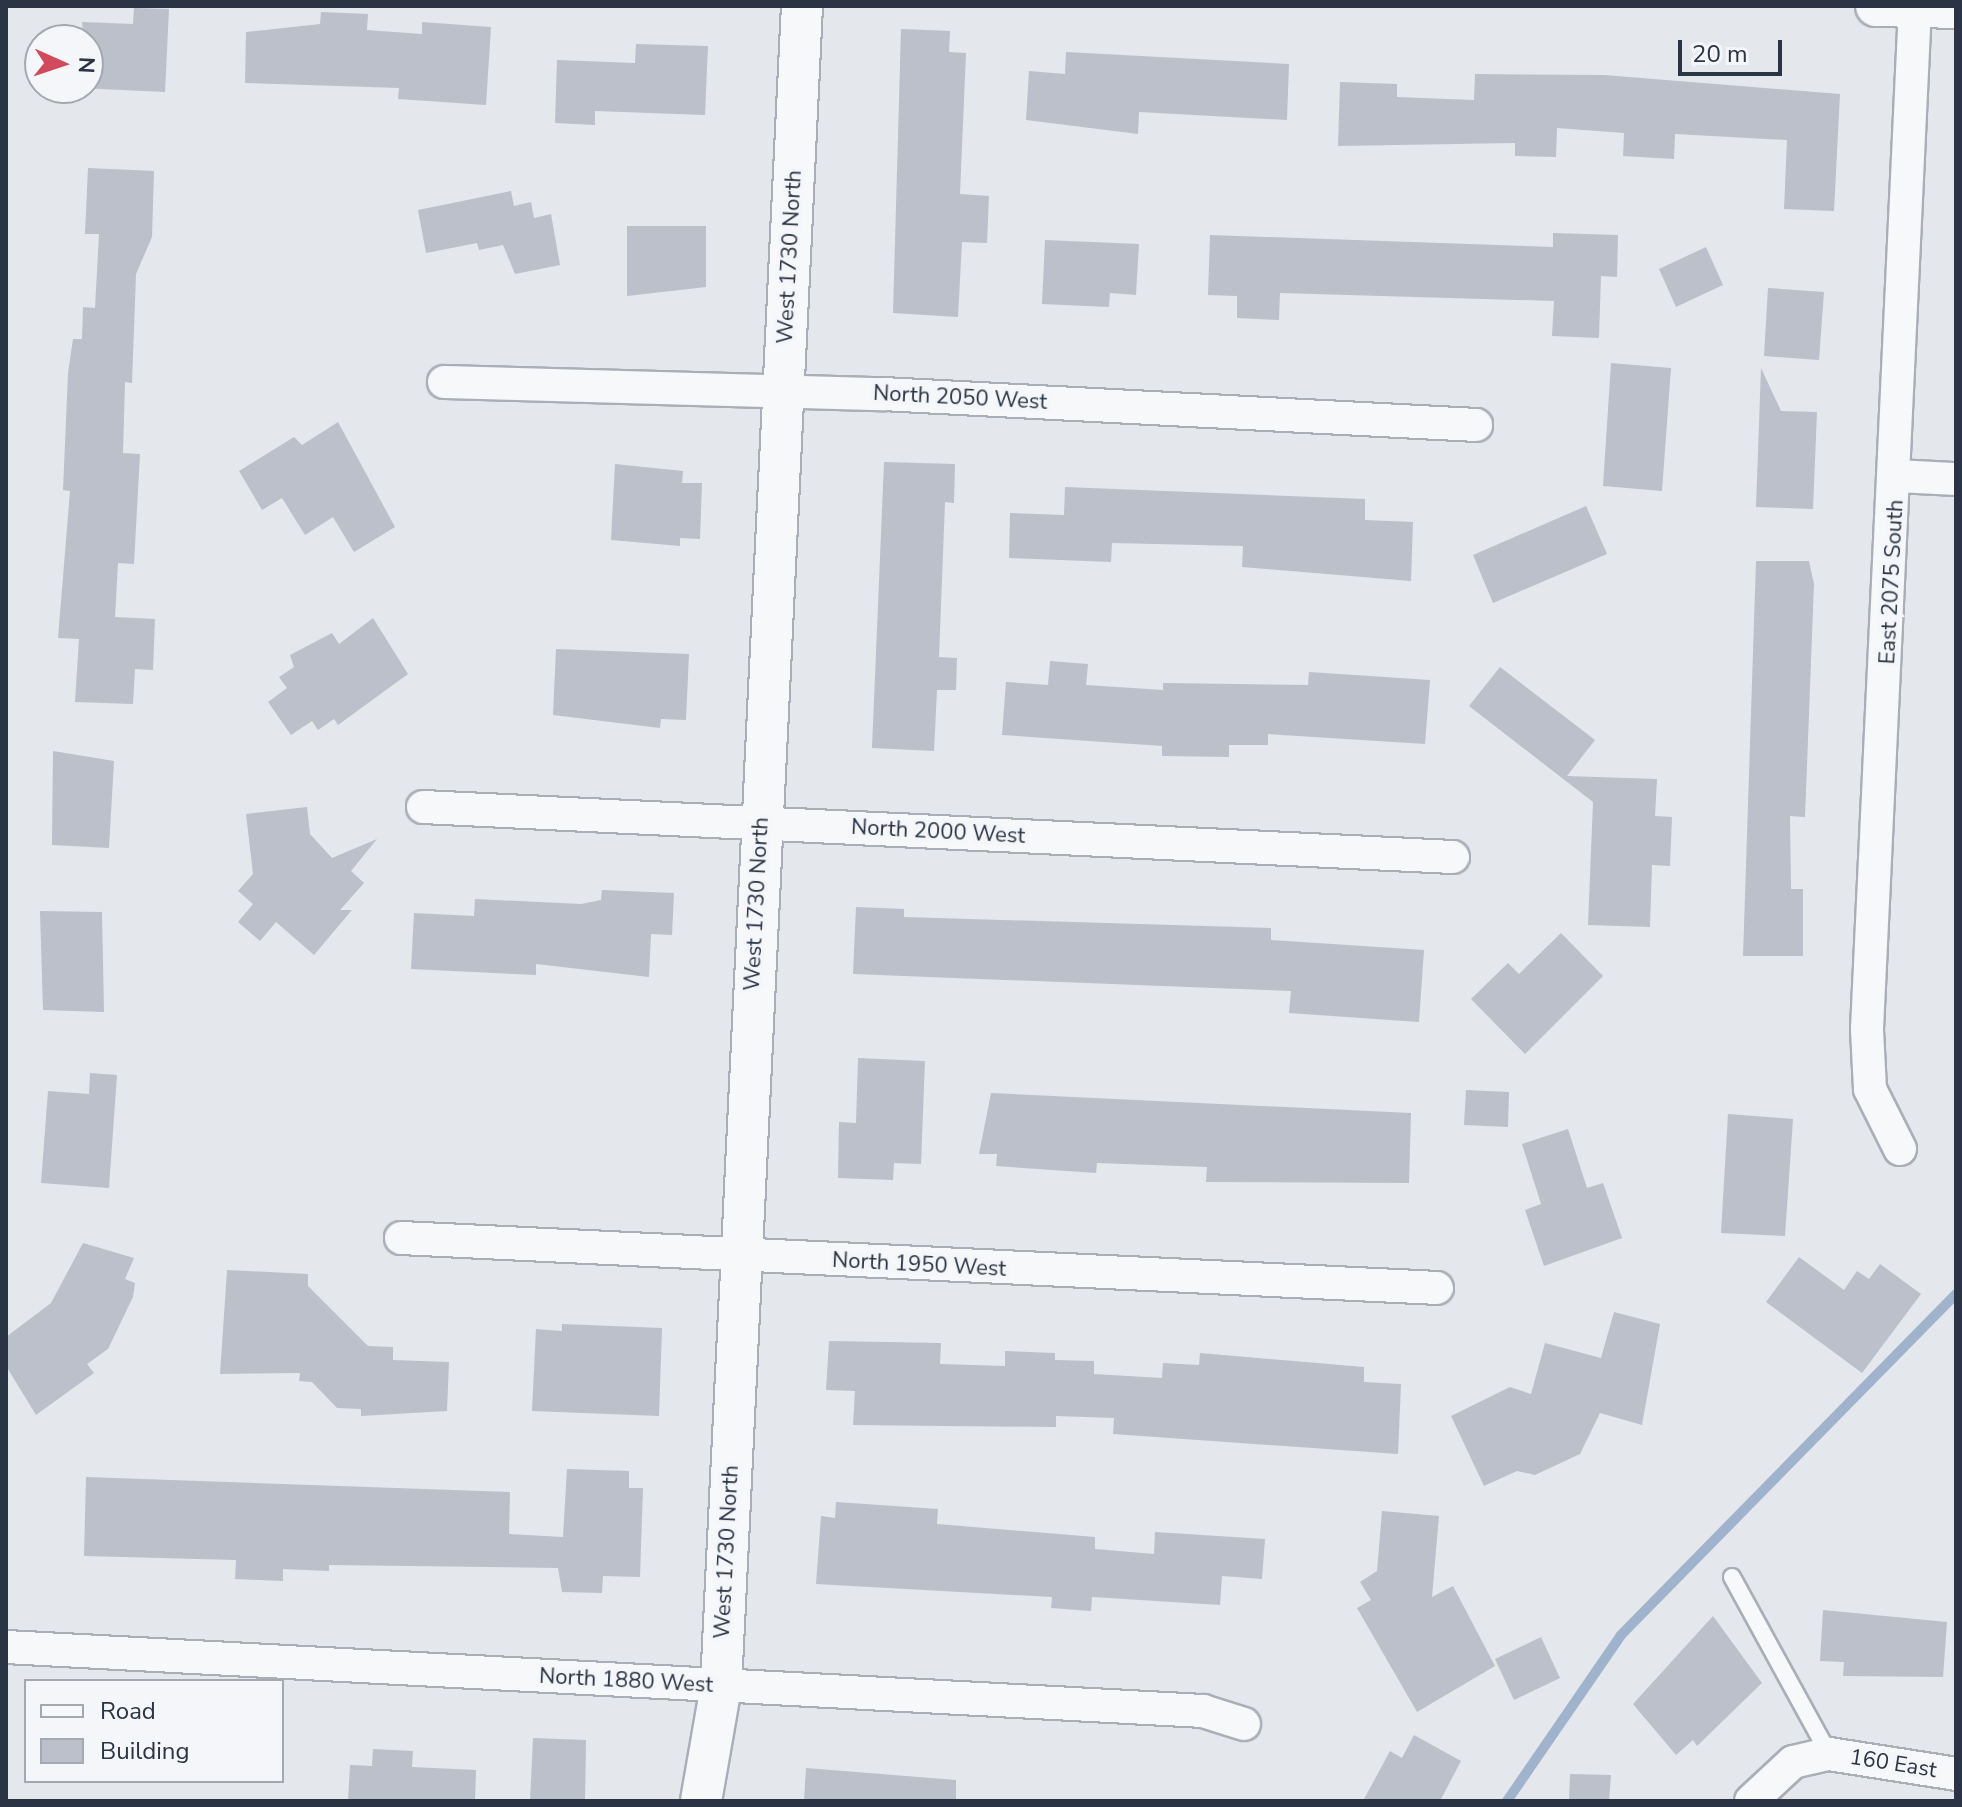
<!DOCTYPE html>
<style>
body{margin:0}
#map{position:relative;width:1962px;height:1807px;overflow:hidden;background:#e4e7ec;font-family:"Nunito Sans",sans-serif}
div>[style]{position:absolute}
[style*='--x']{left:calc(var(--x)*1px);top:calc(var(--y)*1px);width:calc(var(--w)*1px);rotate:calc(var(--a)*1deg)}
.stream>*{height:10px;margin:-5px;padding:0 5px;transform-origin:5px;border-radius:5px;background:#9fb4cc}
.building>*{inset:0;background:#bbc0ca}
.roads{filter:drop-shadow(2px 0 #a9aeb7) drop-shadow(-2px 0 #a9aeb7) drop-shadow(0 2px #a9aeb7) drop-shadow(0 -2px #a9aeb7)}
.service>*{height:16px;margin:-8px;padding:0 8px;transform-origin:8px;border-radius:8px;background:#f7f8fa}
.minor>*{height:32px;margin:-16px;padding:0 16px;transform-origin:16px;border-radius:16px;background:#f7f8fa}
.tertiary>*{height:40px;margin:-20px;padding:0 20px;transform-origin:20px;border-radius:20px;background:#f7f8fa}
span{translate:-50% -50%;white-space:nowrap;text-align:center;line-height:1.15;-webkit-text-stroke:8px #f4f6f9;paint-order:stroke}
.street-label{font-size:22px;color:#2b3445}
.frame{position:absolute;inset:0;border:8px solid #2b3445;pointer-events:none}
.legend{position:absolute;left:24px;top:1679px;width:260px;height:104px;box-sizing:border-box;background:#f4f6f9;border:2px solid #a4a8b1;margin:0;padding:10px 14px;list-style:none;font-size:24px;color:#2b3445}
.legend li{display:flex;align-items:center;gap:16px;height:40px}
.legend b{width:40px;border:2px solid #a4a8b1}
.north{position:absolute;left:24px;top:24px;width:80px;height:80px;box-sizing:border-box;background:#f4f6f9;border:2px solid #a4a8b1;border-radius:50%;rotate:93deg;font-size:22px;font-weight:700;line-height:32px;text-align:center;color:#2b3445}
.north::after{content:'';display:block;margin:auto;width:28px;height:36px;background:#d1495b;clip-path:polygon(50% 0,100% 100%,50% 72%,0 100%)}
.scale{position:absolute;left:1678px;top:40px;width:104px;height:36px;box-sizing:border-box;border:4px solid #2b3445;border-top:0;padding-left:10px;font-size:24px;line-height:28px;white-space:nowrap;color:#2b3445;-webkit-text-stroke:6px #f4f6f9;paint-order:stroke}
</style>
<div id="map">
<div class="stream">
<div style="--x:1507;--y:1801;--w:201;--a:-55.5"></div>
<div style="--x:1621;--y:1635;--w:478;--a:-45.5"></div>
</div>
<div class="building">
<div style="clip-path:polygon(134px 8px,169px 9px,165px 92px,80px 88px,88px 88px,82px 22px,133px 24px)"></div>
<div style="clip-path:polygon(321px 12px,368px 14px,367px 30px,422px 34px,422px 22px,491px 27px,486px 105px,398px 99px,399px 88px,245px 83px,246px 32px,320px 24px)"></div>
<div style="clip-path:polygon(901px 29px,950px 31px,949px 52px,966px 53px,960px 194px,989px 196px,987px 243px,962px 242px,958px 317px,893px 313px)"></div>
<div style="clip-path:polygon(636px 44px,708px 46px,705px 115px,595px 111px,595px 125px,555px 123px,557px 60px,635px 63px)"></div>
<div style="clip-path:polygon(1066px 52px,1289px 64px,1287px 120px,1139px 112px,1138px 134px,1026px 120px,1029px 71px,1065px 74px)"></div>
<div style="clip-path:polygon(1475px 74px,1604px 75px,1840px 94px,1834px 211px,1784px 209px,1787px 140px,1675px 134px,1674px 159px,1623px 156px,1624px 133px,1557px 128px,1556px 157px,1515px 156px,1515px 143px,1338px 146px,1340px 82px,1397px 84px,1397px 97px,1474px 100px)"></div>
<div style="clip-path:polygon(88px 168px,154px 171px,152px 237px,136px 274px,132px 383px,125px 382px,123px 453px,140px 454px,134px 564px,118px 563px,115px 617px,155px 619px,153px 670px,135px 669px,133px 704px,75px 702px,79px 639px,58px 638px,70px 491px,63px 490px,68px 373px,73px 339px,82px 339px,83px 307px,95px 308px,99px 234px,85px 234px)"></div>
<div style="clip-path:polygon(511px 191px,514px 206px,531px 202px,534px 218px,551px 214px,560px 265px,515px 274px,503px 245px,479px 250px,477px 243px,426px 253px,418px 210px)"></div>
<div style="clip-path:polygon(627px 226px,706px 226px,706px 287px,627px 296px)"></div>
<div style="clip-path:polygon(1553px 233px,1618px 235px,1617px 277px,1601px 276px,1599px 338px,1552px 336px,1554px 301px,1280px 293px,1279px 320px,1237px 318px,1237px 296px,1208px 295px,1210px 235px,1553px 247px)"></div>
<div style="clip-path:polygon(1045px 240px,1139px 244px,1136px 295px,1110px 293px,1109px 307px,1042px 304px)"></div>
<div style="clip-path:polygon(1706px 247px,1723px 285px,1676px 307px,1659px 269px)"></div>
<div style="clip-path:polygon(1768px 288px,1824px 292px,1819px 360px,1764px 356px)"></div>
<div style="clip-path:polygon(1611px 363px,1671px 368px,1662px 491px,1603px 486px)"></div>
<div style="clip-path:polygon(1761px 368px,1781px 411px,1817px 412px,1813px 509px,1756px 507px)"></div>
<div style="clip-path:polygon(338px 422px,395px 527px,354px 552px,333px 517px,305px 535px,282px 498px,262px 510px,239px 471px,294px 437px,302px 445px)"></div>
<div style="clip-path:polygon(884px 462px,955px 464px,954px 503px,945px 502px,939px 657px,957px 658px,956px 690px,937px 690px,934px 751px,872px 748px)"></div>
<div style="clip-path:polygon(615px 464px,683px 471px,682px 483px,702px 483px,700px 539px,680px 538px,680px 546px,611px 540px)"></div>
<div style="clip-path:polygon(1065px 487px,1365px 499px,1365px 520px,1413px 522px,1411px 581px,1242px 567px,1243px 546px,1112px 543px,1111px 562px,1009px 558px,1010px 513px,1064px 515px)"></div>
<div style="clip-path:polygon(1586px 506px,1607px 554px,1493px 603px,1473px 555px)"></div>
<div style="clip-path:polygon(1756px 561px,1809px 561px,1814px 584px,1805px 817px,1790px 816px,1791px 889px,1803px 889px,1803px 956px,1743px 956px)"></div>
<div style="clip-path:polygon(373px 618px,408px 674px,338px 725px,334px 719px,318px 730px,312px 721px,291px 735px,268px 702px,287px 688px,279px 677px,294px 667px,290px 655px,332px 633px,339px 644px)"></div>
<div style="clip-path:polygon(556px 649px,689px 654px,686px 720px,661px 719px,660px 728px,553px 715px)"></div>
<div style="clip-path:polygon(1050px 661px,1088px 664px,1086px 685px,1163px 690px,1163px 683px,1308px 685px,1309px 672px,1430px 680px,1425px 744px,1268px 734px,1268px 745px,1229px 745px,1229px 757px,1162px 756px,1162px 746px,1002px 735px,1006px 682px,1048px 685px)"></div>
<div style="clip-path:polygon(1500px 667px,1595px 740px,1567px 776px,1657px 779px,1655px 816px,1672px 817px,1670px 866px,1652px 865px,1650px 927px,1588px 925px,1593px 802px,1469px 706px)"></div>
<div style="clip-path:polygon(53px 751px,114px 761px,109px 848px,52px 845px)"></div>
<div style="clip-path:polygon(307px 807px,310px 834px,332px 858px,377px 839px,351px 871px,364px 883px,340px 910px,352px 910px,314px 955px,276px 922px,260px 941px,238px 922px,253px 904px,238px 891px,253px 874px,246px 814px)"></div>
<div style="clip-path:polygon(602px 890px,674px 893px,672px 935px,651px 934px,649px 977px,536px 964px,536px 975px,411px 969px,414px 913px,474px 916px,475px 899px,581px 904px,601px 900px)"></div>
<div style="clip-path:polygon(856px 907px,904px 909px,904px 917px,1271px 928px,1271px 940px,1424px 950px,1419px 1022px,1289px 1013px,1291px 991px,853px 974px)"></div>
<div style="clip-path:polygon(40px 911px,102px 912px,104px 1012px,43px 1010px)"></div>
<div style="clip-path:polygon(1561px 933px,1603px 976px,1525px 1054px,1471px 999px,1508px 963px,1519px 974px)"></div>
<div style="clip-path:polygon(858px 1058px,925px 1061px,921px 1164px,894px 1163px,893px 1180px,838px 1178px,839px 1122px,856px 1123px)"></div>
<div style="clip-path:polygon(90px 1073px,117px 1075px,109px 1188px,41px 1183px,48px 1091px,89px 1094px)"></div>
<div style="clip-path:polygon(1466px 1090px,1509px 1092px,1508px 1127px,1464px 1125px)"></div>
<div style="clip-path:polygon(991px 1093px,1411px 1113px,1409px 1183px,1206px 1182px,1207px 1167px,1097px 1163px,1096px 1173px,996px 1166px,997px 1154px,979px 1154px)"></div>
<div style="clip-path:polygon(1728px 1114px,1793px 1119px,1785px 1236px,1721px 1233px)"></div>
<div style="clip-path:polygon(1568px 1129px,1587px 1188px,1603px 1183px,1622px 1238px,1544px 1266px,1525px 1210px,1541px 1204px,1522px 1144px)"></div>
<div style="clip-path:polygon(83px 1243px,134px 1258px,125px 1279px,135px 1283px,133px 1297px,108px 1349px,87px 1364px,94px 1373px,36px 1415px,6px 1366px,6px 1337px,51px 1303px)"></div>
<div style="clip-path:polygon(1799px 1257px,1844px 1290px,1857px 1271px,1869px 1279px,1880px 1264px,1921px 1294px,1862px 1373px,1766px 1302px)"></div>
<div style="clip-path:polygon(227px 1270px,308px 1274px,308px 1286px,368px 1346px,393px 1347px,393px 1360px,449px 1362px,447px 1411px,361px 1416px,361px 1409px,337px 1408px,312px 1382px,299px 1381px,300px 1373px,220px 1374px)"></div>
<div style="clip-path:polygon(1614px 1312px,1660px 1324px,1642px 1425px,1600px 1413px,1580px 1454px,1535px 1475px,1517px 1471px,1484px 1486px,1451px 1416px,1510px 1387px,1531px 1394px,1545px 1343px,1601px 1358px)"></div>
<div style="clip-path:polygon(562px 1324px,662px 1328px,659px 1416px,532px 1411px,536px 1329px,562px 1331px)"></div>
<div style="clip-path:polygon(829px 1341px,941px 1343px,940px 1364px,1005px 1366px,1005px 1351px,1055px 1353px,1055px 1360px,1094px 1361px,1094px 1374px,1162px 1378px,1163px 1363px,1199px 1365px,1200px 1353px,1364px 1367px,1364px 1382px,1401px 1384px,1398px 1454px,1113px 1434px,1114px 1418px,1056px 1416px,1056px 1427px,853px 1425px,855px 1391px,826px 1390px)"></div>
<div style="clip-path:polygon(567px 1469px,629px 1471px,629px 1488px,643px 1488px,640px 1577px,603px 1576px,602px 1593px,562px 1592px,558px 1568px,329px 1565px,329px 1571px,283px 1569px,283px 1581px,235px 1579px,236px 1560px,84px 1556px,86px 1477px,510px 1492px,509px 1534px,563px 1537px)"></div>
<div style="clip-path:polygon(836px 1502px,938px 1509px,937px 1524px,1095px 1537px,1095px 1549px,1154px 1554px,1155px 1532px,1265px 1539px,1262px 1579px,1222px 1576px,1220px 1605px,1092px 1597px,1091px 1611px,1051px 1608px,1052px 1597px,816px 1584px,821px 1516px,835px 1518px)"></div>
<div style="clip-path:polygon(1382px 1511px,1439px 1516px,1432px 1597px,1453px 1586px,1495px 1666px,1417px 1712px,1357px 1608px,1371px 1600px,1360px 1582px,1377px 1571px)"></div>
<div style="clip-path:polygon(1823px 1610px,1947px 1622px,1943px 1677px,1843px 1676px,1844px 1662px,1820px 1661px)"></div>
<div style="clip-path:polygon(1713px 1616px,1762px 1683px,1697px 1746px,1693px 1740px,1676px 1755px,1633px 1704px)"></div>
<div style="clip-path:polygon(1541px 1637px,1560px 1678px,1514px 1700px,1495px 1659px)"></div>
<div style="clip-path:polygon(1414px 1735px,1461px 1761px,1440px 1801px,1363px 1801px,1390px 1751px,1402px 1758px)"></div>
<div style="clip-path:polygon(533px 1738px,586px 1740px,585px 1801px,530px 1801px)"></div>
<div style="clip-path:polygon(373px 1749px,413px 1751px,412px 1767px,476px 1770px,475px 1801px,348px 1801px,350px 1765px,372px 1766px)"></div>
<div style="clip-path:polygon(806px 1768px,956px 1780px,956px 1801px,804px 1801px)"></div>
<div style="clip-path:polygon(1570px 1774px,1611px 1775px,1609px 1801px,1569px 1801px)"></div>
</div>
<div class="roads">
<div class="service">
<div style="--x:1732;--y:1577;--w:202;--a:61.3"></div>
</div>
<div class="minor">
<div style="--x:444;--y:382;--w:439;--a:1.6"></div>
<div style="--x:883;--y:394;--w:594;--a:2.99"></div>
<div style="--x:1898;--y:476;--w:58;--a:3"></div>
<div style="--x:423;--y:807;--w:1031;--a:2.78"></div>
<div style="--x:1900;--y:1149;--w:67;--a:-116.6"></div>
<div style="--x:1870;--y:1089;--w:60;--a:-92.9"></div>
<div style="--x:1867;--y:1029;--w:1023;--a:-87.31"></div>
<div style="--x:401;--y:1238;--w:1037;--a:2.76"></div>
<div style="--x:6;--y:1647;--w:1199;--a:3.06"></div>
<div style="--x:1203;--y:1711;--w:43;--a:17.6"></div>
<div style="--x:1751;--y:1801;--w:57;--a:-42.9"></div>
<div style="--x:1793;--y:1762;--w:37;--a:-13"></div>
<div style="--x:1829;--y:1754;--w:129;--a:8.9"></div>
</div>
<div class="tertiary">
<div style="--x:1876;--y:6;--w:80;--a:1.4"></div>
<div style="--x:701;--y:1801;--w:117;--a:-80.1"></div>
<div style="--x:721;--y:1686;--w:1682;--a:-87.24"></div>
</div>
</div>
<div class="street-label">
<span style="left:790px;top:257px;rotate:-87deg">West 1730 North</span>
<span style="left:960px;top:398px;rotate:3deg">North 2050 West</span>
<span style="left:1892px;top:582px;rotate:-87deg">East 2075 South</span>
<span style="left:938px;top:832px;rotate:3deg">North 2000 West</span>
<span style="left:757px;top:904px;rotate:-87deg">West 1730 North</span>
<span style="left:919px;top:1265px;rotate:3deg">North 1950 West</span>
<span style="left:727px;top:1552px;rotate:-87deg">West 1730 North</span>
<span style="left:626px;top:1681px;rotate:3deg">North 1880 West</span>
<span style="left:1893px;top:1764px;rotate:9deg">160 East</span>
</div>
<div class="frame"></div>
<ul class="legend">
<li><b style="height:10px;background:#f7f8fa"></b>Road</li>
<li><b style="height:22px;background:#bbc0ca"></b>Building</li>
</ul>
<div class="north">N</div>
<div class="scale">20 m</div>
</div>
